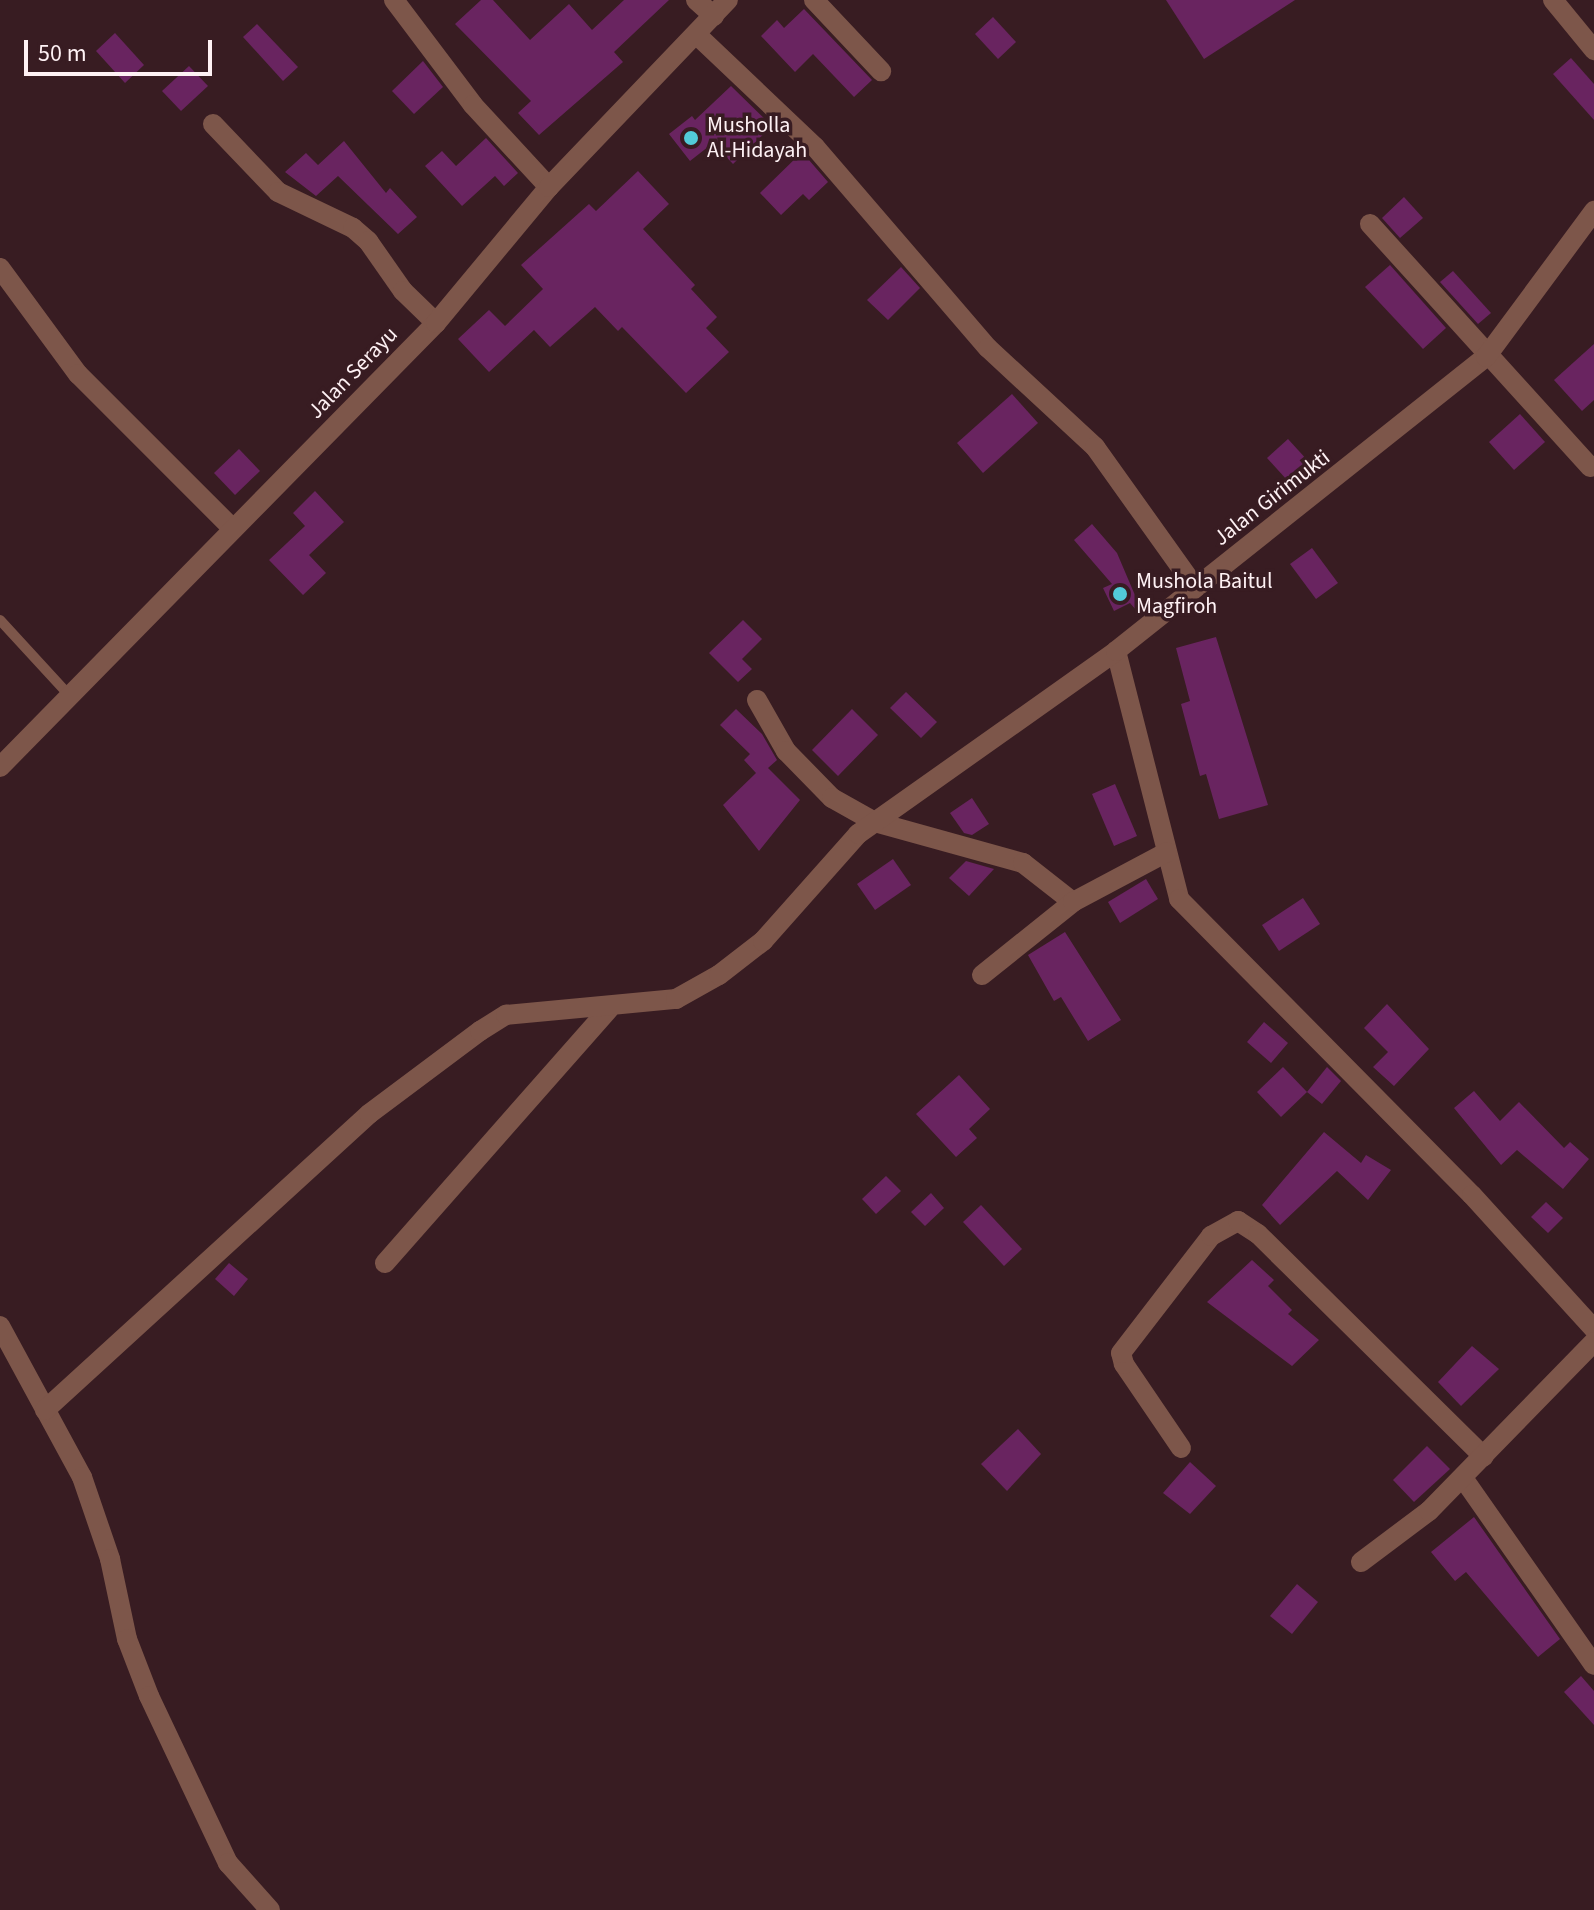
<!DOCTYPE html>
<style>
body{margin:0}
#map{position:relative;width:1594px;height:1910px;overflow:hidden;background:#381c22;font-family:"Source Sans 3",sans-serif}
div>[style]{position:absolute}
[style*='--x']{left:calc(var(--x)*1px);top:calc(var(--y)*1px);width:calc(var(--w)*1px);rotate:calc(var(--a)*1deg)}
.building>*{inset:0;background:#692460}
.service>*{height:10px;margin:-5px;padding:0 5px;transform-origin:5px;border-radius:5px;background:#7d564a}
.minor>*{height:20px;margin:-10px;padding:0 10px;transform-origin:10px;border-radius:10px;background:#7d564a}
.dots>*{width:22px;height:22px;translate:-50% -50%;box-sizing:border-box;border:4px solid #381c22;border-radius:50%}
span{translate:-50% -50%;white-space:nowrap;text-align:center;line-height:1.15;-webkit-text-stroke:7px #381c22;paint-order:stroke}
.poi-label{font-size:22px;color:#fef1f4}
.left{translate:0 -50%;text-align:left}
.street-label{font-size:22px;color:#fef1f4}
.scale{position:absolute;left:24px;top:40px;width:188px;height:36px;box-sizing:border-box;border:4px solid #fef1f4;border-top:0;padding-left:10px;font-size:24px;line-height:28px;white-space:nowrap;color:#fef1f4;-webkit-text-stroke:6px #381c22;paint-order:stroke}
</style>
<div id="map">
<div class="building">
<div style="clip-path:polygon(481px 0,493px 0,530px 40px,569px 4px,592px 30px,624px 0,669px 0,614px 52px,623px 62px,539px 135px,518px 113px,531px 101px,455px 24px)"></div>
<div style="clip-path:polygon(1166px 0,1295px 0,1204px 59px)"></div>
<div style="clip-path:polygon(804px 9px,872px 80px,854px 97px,813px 54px,795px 72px,761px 36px,777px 20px,784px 28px)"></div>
<div style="clip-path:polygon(993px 17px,1016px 42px,998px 59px,975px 34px)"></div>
<div style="clip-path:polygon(257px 24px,298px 67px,283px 81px,243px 37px)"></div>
<div style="clip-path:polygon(115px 33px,144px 65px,125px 83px,96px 51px)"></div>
<div style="clip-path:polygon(1571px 58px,1594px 84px,1594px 120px,1553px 74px)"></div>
<div style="clip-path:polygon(423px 61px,443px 87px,414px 114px,392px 91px)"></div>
<div style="clip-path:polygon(189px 66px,208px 86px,181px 111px,162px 91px)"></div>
<div style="clip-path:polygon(731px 86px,772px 126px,733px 164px,713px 143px,690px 161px,669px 134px,692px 116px,695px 120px)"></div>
<div style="clip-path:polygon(486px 138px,518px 173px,504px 186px,495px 176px,462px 206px,425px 166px,442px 151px,456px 166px)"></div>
<div style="clip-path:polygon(344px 141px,386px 193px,390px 188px,417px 217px,398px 234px,338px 176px,316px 196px,285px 172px,306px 153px,318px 165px)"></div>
<div style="clip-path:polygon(802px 152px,828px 182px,809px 200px,803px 194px,781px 215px,760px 193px)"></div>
<div style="clip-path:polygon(638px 171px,669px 204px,643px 229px,695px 285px,691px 289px,717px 317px,706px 328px,729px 352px,686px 393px,622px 327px,618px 331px,595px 307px,550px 347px,534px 330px,489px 372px,458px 339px,489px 310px,505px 326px,543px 289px,521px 265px,589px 204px,596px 211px)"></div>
<div style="clip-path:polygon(1404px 197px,1423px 218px,1400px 238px,1382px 218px)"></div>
<div style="clip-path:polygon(1390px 265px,1446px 328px,1423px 349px,1365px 287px)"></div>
<div style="clip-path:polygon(901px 267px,920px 288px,888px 320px,867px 300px)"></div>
<div style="clip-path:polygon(1453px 271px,1491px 313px,1478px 324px,1440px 282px)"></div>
<div style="clip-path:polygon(1594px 344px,1594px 400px,1582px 411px,1554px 380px)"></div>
<div style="clip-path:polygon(1012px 394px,1038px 423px,983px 473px,957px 443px)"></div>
<div style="clip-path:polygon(1520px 414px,1545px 442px,1514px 470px,1489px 442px)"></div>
<div style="clip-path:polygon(1288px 439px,1309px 462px,1287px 480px,1267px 458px)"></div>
<div style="clip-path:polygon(239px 449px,260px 471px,235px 495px,214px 473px)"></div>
<div style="clip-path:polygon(315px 491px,344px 522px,309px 555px,326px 573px,303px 595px,269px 560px,305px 526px,293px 513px)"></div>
<div style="clip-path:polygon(1092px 524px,1117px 553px,1140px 607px,1136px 610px,1130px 603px,1114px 611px,1103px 588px,1112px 584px,1074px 540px)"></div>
<div style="clip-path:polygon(1312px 548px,1338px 583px,1316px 599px,1290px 564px)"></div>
<div style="clip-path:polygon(743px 620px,762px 639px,742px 659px,752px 669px,738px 682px,709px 653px)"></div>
<div style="clip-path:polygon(1216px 637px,1268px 805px,1219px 819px,1206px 774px,1200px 776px,1181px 704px,1190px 701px,1176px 648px)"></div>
<div style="clip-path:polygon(906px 692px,937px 722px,921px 738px,890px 708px)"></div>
<div style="clip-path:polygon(736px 709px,762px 734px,777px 760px,768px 768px,800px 800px,759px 851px,723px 805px,756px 773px,744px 760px,750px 754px,720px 725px)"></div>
<div style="clip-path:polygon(852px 709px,878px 735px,838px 776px,812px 750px)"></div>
<div style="clip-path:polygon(1115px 784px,1137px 836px,1114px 846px,1092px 794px)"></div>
<div style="clip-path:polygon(972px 798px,989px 824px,972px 835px,964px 833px,950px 813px)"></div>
<div style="clip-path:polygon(893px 859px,911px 885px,875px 910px,857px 884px)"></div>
<div style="clip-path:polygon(966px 861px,994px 869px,969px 896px,949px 878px)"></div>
<div style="clip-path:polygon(1146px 879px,1158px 899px,1120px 923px,1108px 902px)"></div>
<div style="clip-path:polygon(1303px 898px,1320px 924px,1279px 951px,1262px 925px)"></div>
<div style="clip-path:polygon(1065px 932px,1121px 1020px,1088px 1041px,1061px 997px,1054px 1001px,1028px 955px)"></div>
<div style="clip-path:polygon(1387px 1004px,1429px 1049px,1394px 1086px,1373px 1067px,1388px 1052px,1364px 1028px)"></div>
<div style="clip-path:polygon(1264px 1022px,1288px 1043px,1271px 1063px,1247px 1042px)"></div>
<div style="clip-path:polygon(1283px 1067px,1307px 1092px,1281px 1117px,1257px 1092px)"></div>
<div style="clip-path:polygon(1327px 1067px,1341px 1081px,1322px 1104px,1307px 1092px)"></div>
<div style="clip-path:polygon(959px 1075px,990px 1109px,969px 1129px,977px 1138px,956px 1157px,916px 1114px)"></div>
<div style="clip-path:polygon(1474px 1091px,1500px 1121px,1519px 1102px,1564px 1148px,1570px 1142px,1589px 1159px,1563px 1189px,1517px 1150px,1501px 1165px,1454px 1108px)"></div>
<div style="clip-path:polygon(1324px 1132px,1361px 1163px,1366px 1155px,1391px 1170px,1368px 1200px,1337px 1171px,1280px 1225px,1262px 1205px)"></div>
<div style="clip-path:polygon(886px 1176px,901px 1191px,876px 1214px,862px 1199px)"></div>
<div style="clip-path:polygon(931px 1193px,944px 1208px,925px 1226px,911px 1212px)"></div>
<div style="clip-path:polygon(1546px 1202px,1563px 1218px,1548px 1233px,1531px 1217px)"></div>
<div style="clip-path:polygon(981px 1205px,1022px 1249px,1004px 1266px,963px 1222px)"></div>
<div style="clip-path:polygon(1252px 1260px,1274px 1280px,1268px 1286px,1292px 1310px,1288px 1314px,1319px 1340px,1292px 1366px,1207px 1302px)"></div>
<div style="clip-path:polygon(229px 1263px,248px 1279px,234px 1296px,215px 1279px)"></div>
<div style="clip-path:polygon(1472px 1346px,1499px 1369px,1461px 1406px,1438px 1382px)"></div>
<div style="clip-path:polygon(1018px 1429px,1041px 1454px,1007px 1491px,981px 1464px)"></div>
<div style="clip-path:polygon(1427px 1446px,1450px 1469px,1414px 1502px,1393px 1480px)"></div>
<div style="clip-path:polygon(1190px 1462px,1216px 1486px,1190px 1514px,1163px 1493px)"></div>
<div style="clip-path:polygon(1474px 1517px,1560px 1639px,1538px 1657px,1466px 1572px,1455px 1581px,1431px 1552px)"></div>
<div style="clip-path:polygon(1297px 1584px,1318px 1602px,1292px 1634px,1270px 1616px)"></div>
<div style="clip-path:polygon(1581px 1676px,1594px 1691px,1594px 1725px,1564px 1692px)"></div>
</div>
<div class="service">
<div style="--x:0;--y:620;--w:103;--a:47.4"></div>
</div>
<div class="minor">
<div style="--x:394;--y:0;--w:131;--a:53"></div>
<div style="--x:473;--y:105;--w:112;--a:47.2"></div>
<div style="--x:696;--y:0;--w:24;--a:42"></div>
<div style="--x:814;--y:0;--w:98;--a:46.7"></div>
<div style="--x:1553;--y:0;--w:65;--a:50.6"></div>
<div style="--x:697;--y:35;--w:163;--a:43.5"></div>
<div style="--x:815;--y:147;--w:265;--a:49.3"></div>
<div style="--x:988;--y:348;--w:146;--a:42.8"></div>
<div style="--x:1095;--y:447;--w:172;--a:54.5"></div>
<div style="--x:213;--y:124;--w:94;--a:46.3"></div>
<div style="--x:278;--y:192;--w:83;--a:25.6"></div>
<div style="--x:353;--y:228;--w:20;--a:41"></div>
<div style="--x:368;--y:241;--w:61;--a:55"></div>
<div style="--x:403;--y:291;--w:46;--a:44.1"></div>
<div style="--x:1370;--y:224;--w:328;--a:47.8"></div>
<div style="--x:0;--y:268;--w:132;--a:53.7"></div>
<div style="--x:78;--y:374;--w:219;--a:45"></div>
<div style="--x:1116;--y:651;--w:256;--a:75.7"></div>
<div style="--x:1179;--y:899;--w:416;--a:45.3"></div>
<div style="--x:1472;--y:1195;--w:181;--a:47.7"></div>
<div style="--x:757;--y:700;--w:59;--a:60.4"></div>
<div style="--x:786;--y:751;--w:66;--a:45.6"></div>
<div style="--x:832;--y:798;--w:49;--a:29.2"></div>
<div style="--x:875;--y:822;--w:154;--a:15.5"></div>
<div style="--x:1023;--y:863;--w:63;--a:38"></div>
<div style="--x:0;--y:767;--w:622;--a:-45.52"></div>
<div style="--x:436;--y:323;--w:177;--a:-50.3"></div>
<div style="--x:549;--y:187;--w:259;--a:-46.3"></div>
<div style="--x:982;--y:975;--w:117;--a:-38.7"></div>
<div style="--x:1073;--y:902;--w:106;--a:-28"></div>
<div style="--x:385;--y:1263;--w:339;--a:-48.6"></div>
<div style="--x:0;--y:1326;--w:172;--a:61.5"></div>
<div style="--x:82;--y:1477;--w:87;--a:71.1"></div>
<div style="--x:110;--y:1559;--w:82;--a:78"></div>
<div style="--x:127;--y:1639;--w:61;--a:68.9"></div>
<div style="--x:149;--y:1696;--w:185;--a:64.7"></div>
<div style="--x:228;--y:1863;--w:63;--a:48.2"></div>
<div style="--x:45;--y:1410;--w:439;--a:-42.4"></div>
<div style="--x:369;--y:1114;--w:139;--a:-36.8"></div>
<div style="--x:480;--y:1031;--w:31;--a:-32"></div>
<div style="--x:506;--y:1015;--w:171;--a:-5.4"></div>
<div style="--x:676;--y:999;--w:49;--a:-29.2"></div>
<div style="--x:719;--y:975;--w:56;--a:-37.7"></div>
<div style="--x:763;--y:941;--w:143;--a:-48.4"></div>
<div style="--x:858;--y:834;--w:316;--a:-35.3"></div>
<div style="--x:1116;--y:651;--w:473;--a:-38.5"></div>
<div style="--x:1486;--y:357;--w:182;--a:-53.5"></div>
<div style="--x:1181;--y:1448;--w:102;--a:-124.2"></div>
<div style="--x:1124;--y:1364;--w:11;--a:-105"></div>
<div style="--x:1121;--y:1353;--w:148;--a:-52.4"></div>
<div style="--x:1211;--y:1236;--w:31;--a:-29"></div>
<div style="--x:1238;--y:1221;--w:24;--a:33"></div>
<div style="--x:1258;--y:1234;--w:317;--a:44.6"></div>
<div style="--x:1463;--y:1478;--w:228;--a:55"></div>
<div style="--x:1361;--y:1562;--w:85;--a:-36.9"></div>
<div style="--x:1429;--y:1511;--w:236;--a:-45.7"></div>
</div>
<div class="dots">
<div style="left:691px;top:138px;background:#52cbd9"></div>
<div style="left:1120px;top:594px;background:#52cbd9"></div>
</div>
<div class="poi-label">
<span class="left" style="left:707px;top:138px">Musholla<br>Al-Hidayah</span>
<span class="left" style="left:1136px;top:594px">Mushola Baitul<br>Magfiroh</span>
</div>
<div class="street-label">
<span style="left:353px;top:373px;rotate:-46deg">Jalan Serayu</span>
<span style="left:1272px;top:498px;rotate:-38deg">Jalan Girimukti</span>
</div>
<div class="scale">50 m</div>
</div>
